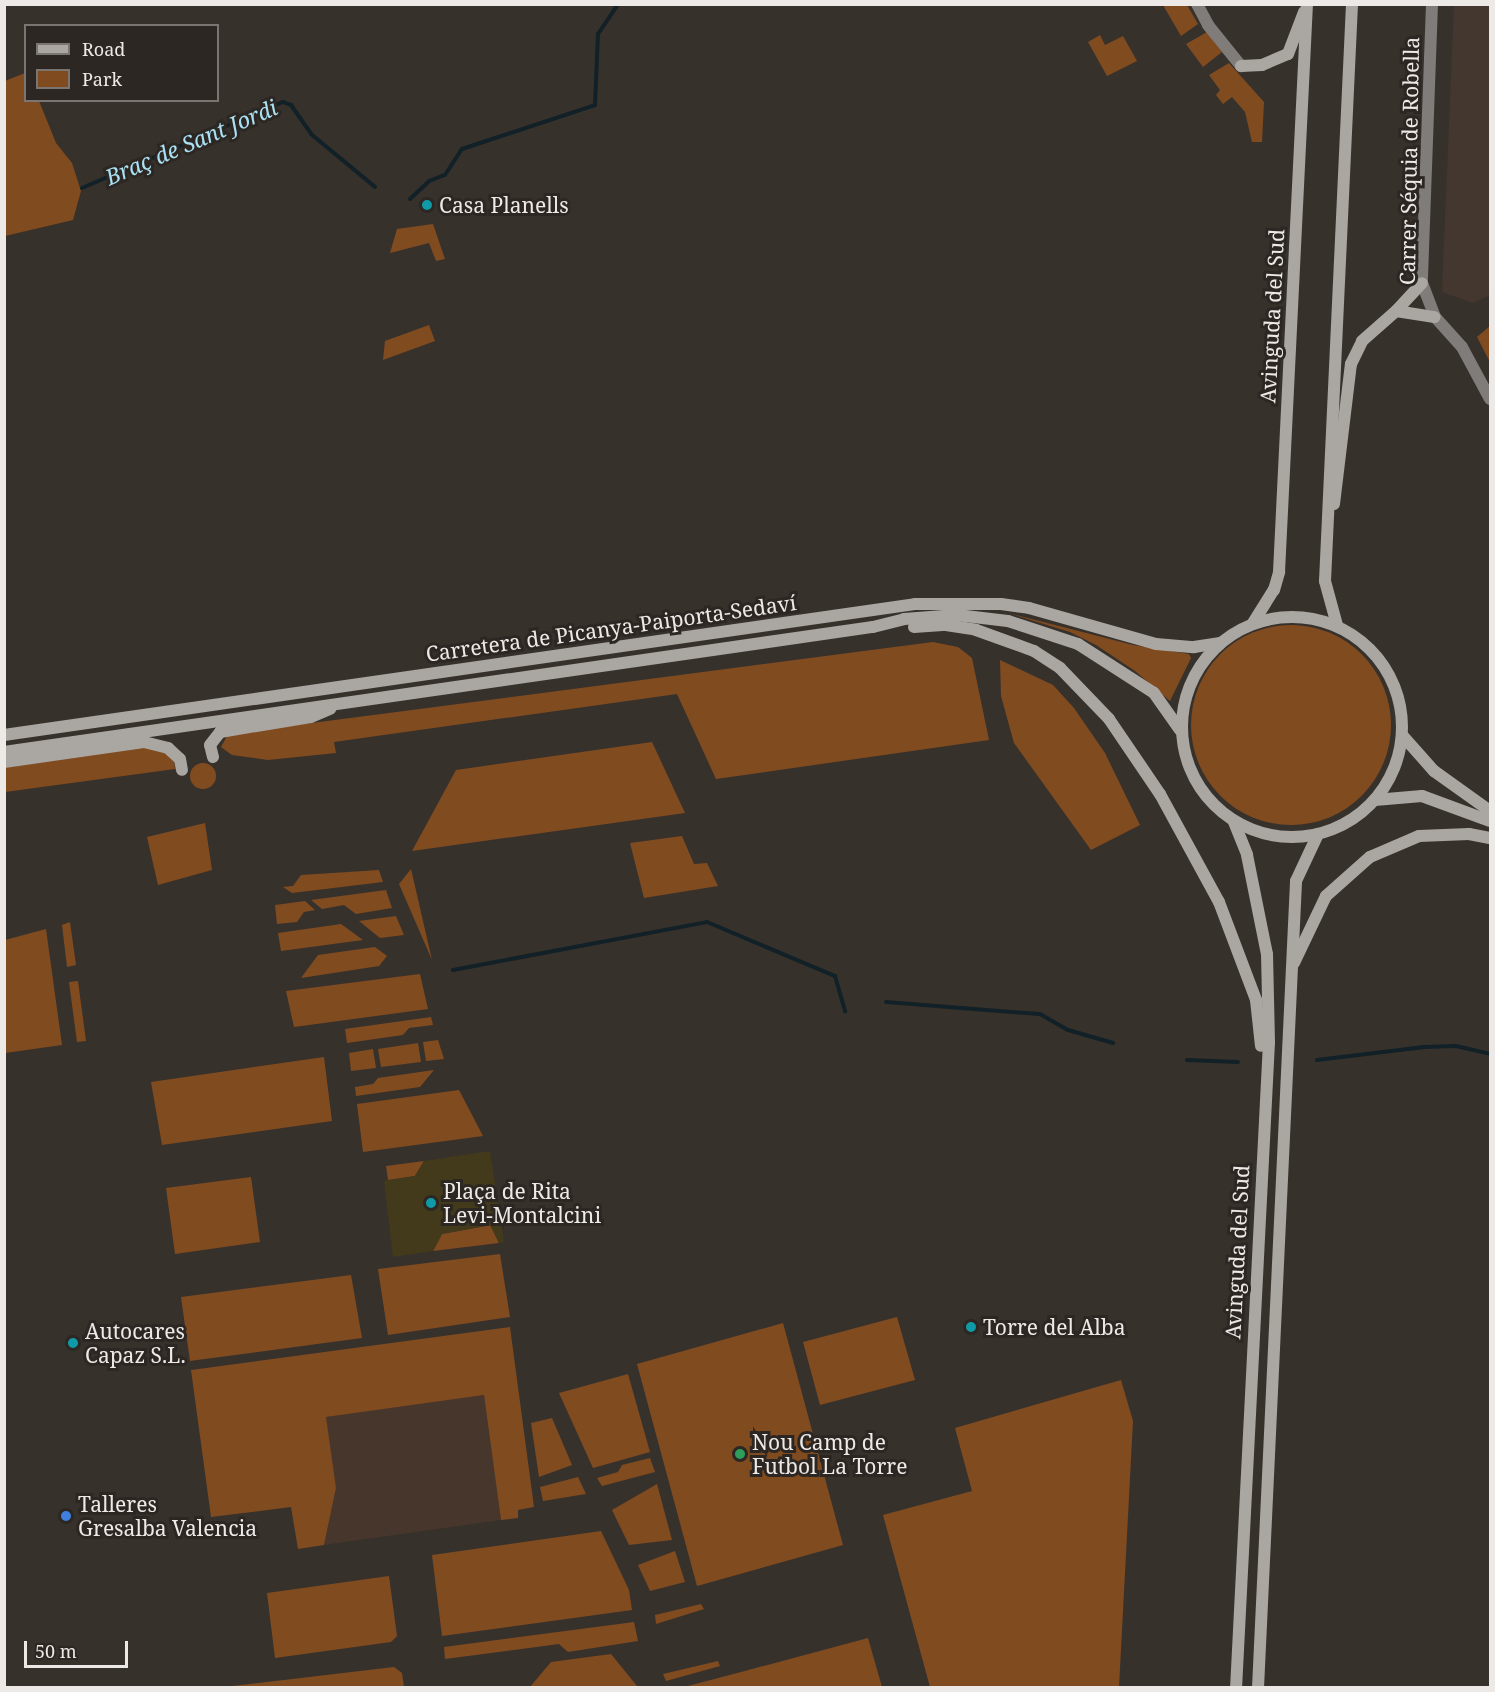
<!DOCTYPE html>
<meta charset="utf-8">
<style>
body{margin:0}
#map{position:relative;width:1495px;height:1692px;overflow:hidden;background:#37312c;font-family:"Noto Serif",serif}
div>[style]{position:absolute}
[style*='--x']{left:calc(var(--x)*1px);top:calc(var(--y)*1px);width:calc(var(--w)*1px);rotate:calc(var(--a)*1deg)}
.built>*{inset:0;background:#44372f}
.education>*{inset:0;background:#47362b}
.green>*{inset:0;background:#814b20}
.round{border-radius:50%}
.sand>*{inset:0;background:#423a1a}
.stream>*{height:4px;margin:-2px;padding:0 2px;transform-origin:2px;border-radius:2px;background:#112127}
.tertiary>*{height:12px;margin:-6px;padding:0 6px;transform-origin:6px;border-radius:6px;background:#7f7c79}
.secondary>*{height:12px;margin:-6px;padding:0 6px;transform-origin:6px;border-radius:6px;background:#aaa6a1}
.secondary>.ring{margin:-6px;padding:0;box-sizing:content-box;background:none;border:12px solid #aaa6a1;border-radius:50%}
.dots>*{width:16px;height:16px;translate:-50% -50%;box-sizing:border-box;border:3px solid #2d2723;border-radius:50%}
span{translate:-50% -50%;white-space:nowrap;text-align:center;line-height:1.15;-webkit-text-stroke:6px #2d2723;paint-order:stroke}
.street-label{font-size:21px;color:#ede9e6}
.poi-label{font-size:21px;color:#ede9e6}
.left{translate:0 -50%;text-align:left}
.water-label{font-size:22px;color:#abe1f4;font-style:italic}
.frame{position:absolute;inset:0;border:6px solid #ede9e6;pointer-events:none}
.legend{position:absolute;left:24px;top:24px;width:195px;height:78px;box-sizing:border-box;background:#2d2723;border:2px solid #7a7571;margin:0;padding:8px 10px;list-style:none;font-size:18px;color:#ede9e6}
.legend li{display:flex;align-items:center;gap:12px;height:30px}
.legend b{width:30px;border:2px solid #7a7571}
.scale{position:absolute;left:24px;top:1641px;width:104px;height:27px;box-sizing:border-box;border:3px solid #ede9e6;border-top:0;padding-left:8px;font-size:18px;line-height:21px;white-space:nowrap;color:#ede9e6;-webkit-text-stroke:4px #2d2723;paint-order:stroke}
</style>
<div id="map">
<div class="built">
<div style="clip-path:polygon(1454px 5px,1490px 5px,1490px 295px,1473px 303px,1442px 292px)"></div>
</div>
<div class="education">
<div style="clip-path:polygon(484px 1395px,501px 1520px,324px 1545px,336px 1488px,325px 1417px)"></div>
</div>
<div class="green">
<div style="clip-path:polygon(1163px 5px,1187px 5px,1198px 24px,1181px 36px)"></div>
<div style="clip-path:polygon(1207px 32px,1222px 52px,1203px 67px,1186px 44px)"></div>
<div style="clip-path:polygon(1100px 35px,1105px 45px,1123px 36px,1137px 61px,1107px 76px,1088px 42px)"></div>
<div style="clip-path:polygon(1229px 63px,1264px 102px,1262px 142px,1252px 142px,1245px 112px,1232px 97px,1223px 104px,1216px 95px,1220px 90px,1209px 75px)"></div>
<div style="clip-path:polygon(25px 73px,26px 100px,39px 101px,56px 143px,72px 163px,81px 191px,73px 220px,5px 236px,5px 81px)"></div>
<div style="clip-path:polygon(433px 224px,445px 259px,436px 261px,429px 243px,390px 253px,397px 229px)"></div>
<div style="clip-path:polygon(429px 325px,435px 341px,383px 360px,385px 341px)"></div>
<div style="clip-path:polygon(1490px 326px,1490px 362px,1477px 337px)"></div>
<div style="clip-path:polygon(1008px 613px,1133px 645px,1189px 654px,1191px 658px,1170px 701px,1135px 671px,1096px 645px,1070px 632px)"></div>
<div class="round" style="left:1191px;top:625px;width:200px;height:200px"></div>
<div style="clip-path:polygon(933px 642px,958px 647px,972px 658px,989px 740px,716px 779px,677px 694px,334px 742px,336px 753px,268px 760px,232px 755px,221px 747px,227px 736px,243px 732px)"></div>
<div style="clip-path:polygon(1000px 660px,1053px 685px,1074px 708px,1105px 753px,1140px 825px,1091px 850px,1014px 743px,1001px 696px)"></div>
<div style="clip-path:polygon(652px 742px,685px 813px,412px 851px,456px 770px)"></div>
<div style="clip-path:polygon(143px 747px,167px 752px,174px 761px,175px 769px,5px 792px,4px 767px)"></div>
<div class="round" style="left:190px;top:763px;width:26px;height:26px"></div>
<div style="clip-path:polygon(205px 823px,212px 870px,158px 885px,147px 837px)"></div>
<div style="clip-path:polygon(682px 836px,694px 864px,707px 863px,718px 886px,644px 898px,630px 843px)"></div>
<div style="clip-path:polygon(411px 869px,432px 960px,399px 884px)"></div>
<div style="clip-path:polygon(379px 870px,383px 882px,292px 893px,283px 887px,293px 886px,301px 875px)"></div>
<div style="clip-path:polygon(386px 890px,392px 908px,356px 914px,344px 905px,322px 909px,311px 900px)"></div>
<div style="clip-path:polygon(305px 901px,315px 910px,304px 912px,297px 922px,277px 924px,275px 905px)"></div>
<div style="clip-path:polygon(396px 916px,404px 935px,380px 938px,359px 921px)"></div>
<div style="clip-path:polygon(70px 922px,76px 965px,67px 967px,62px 925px)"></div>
<div style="clip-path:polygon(341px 924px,363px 940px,281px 951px,278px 933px)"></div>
<div style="clip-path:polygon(46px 929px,62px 1045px,5px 1053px,5px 940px)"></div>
<div style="clip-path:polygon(375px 947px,387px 956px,379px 966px,301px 978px,318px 955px)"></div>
<div style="clip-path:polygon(420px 974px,428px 1009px,294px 1027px,286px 991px)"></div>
<div style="clip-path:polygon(78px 981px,86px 1041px,77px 1042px,69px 982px)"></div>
<div style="clip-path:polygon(431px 1017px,433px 1025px,409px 1028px,403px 1035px,347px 1043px,345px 1029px)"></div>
<div style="clip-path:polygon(438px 1040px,444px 1059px,426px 1061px,423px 1042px)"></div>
<div style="clip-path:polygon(418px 1043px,421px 1062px,381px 1067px,378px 1049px)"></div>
<div style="clip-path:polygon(373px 1049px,376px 1068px,351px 1071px,349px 1053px)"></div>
<div style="clip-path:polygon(324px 1057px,332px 1121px,162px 1145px,151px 1082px)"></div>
<div style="clip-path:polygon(434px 1070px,420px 1087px,356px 1096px,355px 1087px,373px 1084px,378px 1078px)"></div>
<div style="clip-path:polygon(459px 1090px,483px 1136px,363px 1152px,357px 1104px)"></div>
<div style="clip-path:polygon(424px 1161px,415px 1176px,388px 1180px,386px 1166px)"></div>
<div style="clip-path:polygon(251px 1177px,260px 1242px,175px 1254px,166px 1188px)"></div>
<div style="clip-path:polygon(491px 1225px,499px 1243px,433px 1251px,442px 1234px)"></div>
<div style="clip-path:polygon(500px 1254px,510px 1317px,388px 1335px,378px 1269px)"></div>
<div style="clip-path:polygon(351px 1275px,362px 1338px,190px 1361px,181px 1297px)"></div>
<div style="clip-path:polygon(897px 1317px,915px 1380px,820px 1405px,803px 1342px)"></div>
<div style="clip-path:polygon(783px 1323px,843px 1545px,697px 1586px,637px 1364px)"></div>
<div style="clip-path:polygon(510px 1327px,534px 1507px,518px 1510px,518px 1518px,501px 1520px,484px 1395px,326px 1417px,336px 1488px,324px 1545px,298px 1549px,291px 1507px,211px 1517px,191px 1370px)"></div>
<div style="clip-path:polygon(628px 1374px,650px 1452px,593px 1468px,559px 1393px)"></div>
<div style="clip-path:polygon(1121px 1380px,1133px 1421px,1119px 1687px,930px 1687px,883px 1515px,972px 1491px,955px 1428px)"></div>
<div style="clip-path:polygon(552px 1418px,572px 1465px,539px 1477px,531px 1423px)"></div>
<div style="clip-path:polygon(650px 1458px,655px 1472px,602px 1486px,597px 1478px,618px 1472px,622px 1465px)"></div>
<div style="clip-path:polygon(578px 1477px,586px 1494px,543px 1501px,540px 1487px)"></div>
<div style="clip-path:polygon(657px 1484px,672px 1540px,629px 1545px,612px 1510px)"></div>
<div style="clip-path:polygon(601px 1531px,629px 1590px,632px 1610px,442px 1636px,432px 1555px)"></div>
<div style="clip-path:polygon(675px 1551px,685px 1582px,650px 1591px,638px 1565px)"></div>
<div style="clip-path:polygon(389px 1576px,397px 1636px,391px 1642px,275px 1658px,267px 1593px)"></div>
<div style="clip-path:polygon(701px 1604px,704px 1609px,656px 1624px,655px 1615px)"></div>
<div style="clip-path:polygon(634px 1622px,638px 1641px,568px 1652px,559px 1644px,445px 1659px,444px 1647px)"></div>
<div style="clip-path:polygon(868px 1638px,882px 1687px,684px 1687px,741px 1672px)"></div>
<div style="clip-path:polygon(611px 1654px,637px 1686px,530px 1687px,551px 1662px)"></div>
<div style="clip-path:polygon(718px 1661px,720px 1666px,666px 1681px,663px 1674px)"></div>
<div style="clip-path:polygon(394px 1667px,402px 1673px,404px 1687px,224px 1687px)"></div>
</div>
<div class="sand">
<div style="clip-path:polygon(490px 1151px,504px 1242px,499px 1243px,490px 1225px,442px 1234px,433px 1251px,393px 1257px,384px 1181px,415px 1176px,424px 1161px)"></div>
</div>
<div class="stream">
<div style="--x:82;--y:188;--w:219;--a:-23.2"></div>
<div style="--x:283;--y:102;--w:9;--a:21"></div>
<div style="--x:291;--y:105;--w:35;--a:55"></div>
<div style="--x:311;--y:134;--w:83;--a:39.6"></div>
<div style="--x:410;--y:199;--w:26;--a:-43"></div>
<div style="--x:429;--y:181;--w:17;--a:-21"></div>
<div style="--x:445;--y:175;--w:31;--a:-57"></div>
<div style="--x:462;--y:149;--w:140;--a:-18.3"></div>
<div style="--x:595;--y:105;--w:71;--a:-87.6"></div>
<div style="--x:598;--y:34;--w:36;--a:-56"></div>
<div style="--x:453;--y:970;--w:258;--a:-10.7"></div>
<div style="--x:707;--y:922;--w:139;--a:22.9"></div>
<div style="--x:835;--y:976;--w:37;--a:74"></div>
<div style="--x:886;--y:1002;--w:154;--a:4.5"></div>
<div style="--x:1040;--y:1014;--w:32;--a:30"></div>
<div style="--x:1068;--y:1030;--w:47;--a:16.1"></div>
<div style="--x:1187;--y:1060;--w:51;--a:2.2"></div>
<div style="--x:1317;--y:1060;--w:108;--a:-6.9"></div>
<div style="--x:1424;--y:1047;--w:32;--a:-2"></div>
<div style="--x:1456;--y:1046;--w:35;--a:13"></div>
</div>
<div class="tertiary">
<div style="--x:1197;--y:4;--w:24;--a:62"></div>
<div style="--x:1208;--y:25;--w:53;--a:51.2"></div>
<div style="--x:1432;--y:4;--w:279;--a:92.1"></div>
<div style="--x:1422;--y:283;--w:36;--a:69"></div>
<div style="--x:1435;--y:317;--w:40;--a:48"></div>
<div style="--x:1462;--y:347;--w:59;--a:61.7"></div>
</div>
<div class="secondary">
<div style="--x:1241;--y:66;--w:21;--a:-3"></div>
<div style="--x:1262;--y:65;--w:28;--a:-23"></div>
<div style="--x:1288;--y:54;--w:45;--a:-69.1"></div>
<div style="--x:1396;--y:311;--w:38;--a:-47"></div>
<div style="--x:1334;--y:504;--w:141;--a:-83.1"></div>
<div style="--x:1351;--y:364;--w:25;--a:-64"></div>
<div style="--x:1362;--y:341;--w:45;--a:-41.4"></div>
<div style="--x:1396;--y:311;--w:39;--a:9"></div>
<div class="ring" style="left:1182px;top:617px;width:208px;height:208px"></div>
<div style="--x:1253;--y:623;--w:39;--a:-58"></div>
<div style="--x:1274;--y:590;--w:19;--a:-74"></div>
<div style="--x:1279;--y:572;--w:569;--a:-87.18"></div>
<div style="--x:1337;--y:625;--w:46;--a:-105.3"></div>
<div style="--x:1325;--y:581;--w:578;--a:-87.32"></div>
<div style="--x:914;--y:627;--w:32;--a:-4"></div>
<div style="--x:946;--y:625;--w:30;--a:9"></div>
<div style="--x:976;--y:630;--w:62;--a:19.9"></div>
<div style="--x:1034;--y:651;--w:31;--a:33"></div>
<div style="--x:1060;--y:668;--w:71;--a:46.1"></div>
<div style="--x:1109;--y:719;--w:91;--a:55.8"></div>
<div style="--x:1160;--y:794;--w:123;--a:61.4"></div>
<div style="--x:1219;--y:902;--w:105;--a:69.3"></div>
<div style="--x:1256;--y:1000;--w:46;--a:83.8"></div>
<div style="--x:4;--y:735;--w:920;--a:-8.18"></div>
<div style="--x:915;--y:604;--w:86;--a:0"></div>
<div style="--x:1001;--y:604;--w:28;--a:8"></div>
<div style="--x:1029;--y:608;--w:132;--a:15.8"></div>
<div style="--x:1156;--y:644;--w:38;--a:5"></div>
<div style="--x:1194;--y:647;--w:25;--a:-9"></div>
<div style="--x:1402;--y:735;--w:48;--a:48.4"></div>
<div style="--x:1434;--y:771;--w:69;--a:35.5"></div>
<div style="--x:4;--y:752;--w:878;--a:-8.19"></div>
<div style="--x:873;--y:627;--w:32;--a:-14"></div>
<div style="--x:904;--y:619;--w:53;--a:-4.3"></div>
<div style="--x:957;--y:615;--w:51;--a:6.7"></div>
<div style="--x:1008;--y:621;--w:74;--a:18.2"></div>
<div style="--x:1078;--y:644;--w:90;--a:32.8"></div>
<div style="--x:1154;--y:693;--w:45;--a:54.9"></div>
<div style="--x:213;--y:757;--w:12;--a:-104"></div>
<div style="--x:210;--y:745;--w:16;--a:-52"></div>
<div style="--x:220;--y:732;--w:92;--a:-9.4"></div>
<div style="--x:311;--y:717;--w:21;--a:-23"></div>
<div style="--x:4;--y:762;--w:141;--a:-8.1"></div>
<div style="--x:144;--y:742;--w:25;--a:14"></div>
<div style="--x:168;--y:748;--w:16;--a:43"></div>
<div style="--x:180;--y:759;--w:11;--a:80"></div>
<div style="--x:1375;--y:800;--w:47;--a:-4.9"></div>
<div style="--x:1422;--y:796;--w:72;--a:20.2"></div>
<div style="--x:1234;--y:822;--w:35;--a:68"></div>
<div style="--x:1247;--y:855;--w:101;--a:78.6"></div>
<div style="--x:1267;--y:954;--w:88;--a:88.7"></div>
<div style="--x:1269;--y:1042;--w:647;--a:92.92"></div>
<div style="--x:1294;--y:963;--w:74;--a:-64.5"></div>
<div style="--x:1326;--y:896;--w:59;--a:-41.6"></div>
<div style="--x:1370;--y:857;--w:53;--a:-23.2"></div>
<div style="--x:1419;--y:836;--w:50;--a:-2.3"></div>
<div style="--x:1469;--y:834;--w:21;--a:11"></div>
<div style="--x:1258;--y:1688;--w:808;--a:-87.3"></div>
<div style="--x:1296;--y:881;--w:52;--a:-64.9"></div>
</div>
<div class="dots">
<div style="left:427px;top:205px;background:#0f9aa8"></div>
<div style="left:431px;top:1203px;background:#0f9aa8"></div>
<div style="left:971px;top:1327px;background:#0f9aa8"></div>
<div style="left:73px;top:1343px;background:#0f9aa8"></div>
<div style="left:740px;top:1454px;background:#2e9e5b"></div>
<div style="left:66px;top:1516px;background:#3f7fe0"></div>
</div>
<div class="street-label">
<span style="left:1409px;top:161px;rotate:-89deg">Carrer Séquia de Robella</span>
<span style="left:1272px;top:316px;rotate:-87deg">Avinguda del Sud</span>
<span style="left:611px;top:628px;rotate:-8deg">Carretera de Picanya-Paiporta-Sedaví</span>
<span style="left:1237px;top:1252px;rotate:-87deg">Avinguda del Sud</span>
</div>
<div class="poi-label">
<span class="left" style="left:439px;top:205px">Casa Planells</span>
<span class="left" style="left:443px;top:1203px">Plaça de Rita<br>Levi-Montalcini</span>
<span class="left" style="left:983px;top:1327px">Torre del Alba</span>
<span class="left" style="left:85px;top:1343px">Autocares<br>Capaz S.L.</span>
<span class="left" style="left:752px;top:1454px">Nou Camp de<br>Futbol La Torre</span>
<span class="left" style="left:78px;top:1516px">Talleres<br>Gresalba Valencia</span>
</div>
<div class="water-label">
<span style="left:191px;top:142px;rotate:-23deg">Braç de Sant Jordi</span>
</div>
<div class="frame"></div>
<ul class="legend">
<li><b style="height:8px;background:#aaa6a1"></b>Road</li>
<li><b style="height:16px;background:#814b20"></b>Park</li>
</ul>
<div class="scale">50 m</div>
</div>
